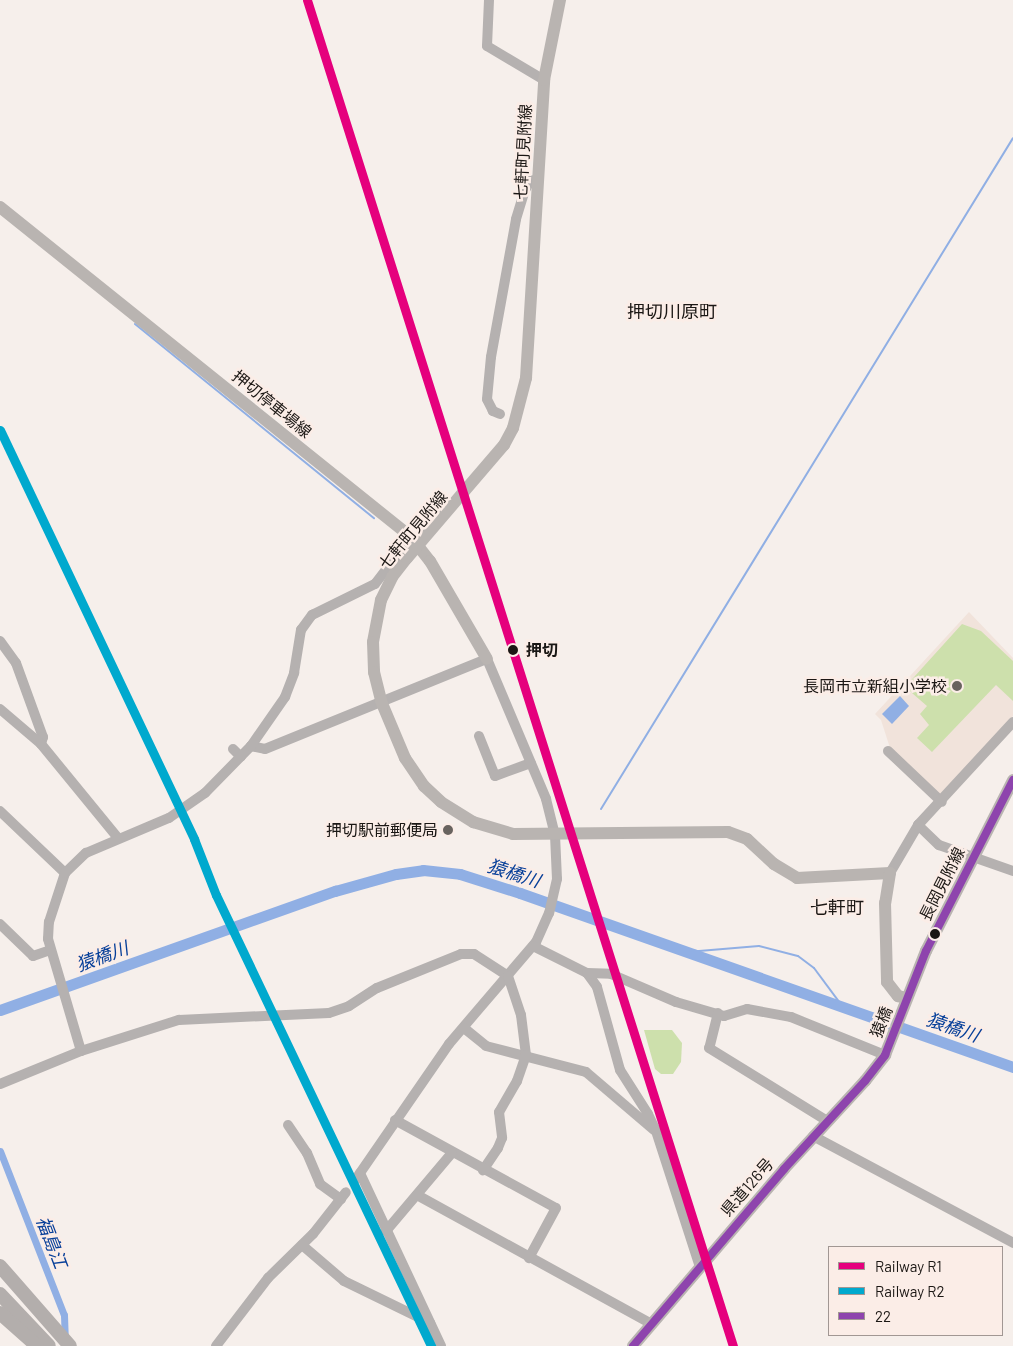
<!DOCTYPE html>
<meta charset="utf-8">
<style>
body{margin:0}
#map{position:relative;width:1013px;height:1346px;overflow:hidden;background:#f6efeb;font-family:Barlow,"Noto Sans JP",sans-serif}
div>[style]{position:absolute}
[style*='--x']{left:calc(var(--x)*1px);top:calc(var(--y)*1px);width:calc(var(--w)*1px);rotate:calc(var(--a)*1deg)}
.built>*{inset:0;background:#f1e3db}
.green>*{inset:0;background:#cde0ac}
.water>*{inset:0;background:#90afe4}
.stream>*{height:2px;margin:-1px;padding:0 1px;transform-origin:1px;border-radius:1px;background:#90afe4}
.canal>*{height:7px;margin:-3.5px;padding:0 3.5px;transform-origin:3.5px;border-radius:3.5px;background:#90afe4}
.river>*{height:11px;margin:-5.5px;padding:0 5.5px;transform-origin:5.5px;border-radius:5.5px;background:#90afe4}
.minor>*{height:10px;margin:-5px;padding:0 5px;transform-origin:5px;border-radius:5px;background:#b5b1b0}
.major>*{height:12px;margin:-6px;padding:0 6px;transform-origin:6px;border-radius:6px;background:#b9b4b1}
.highway>*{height:14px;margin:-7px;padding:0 7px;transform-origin:7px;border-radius:7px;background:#b3aeac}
.major-bridge>*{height:12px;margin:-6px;padding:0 6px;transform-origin:6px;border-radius:6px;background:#b9b4b1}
.bus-1>*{height:8px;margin:-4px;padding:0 4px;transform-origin:4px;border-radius:4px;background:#8e44ad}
.rail-1>*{height:9px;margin:-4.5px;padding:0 4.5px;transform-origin:4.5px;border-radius:4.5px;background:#e5007d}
.rail-2>*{height:9px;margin:-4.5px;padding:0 4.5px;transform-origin:4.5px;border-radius:4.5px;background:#00a9ce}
.dots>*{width:14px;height:14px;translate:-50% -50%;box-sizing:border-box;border:2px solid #fbede7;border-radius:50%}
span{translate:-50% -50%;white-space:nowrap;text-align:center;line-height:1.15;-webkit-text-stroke:5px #fbede7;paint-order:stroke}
.street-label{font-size:16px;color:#1b1714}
.stop-label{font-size:16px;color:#1b1714;font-weight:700}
.left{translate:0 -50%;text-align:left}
.poi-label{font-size:16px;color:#1b1714}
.right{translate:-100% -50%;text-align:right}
.neighbourhood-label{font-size:18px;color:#1b1714}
.water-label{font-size:18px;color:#073f99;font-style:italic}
.legend{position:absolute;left:828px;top:1246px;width:175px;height:90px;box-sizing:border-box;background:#fbede7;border:1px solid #a19793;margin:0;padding:6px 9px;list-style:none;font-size:15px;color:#1b1714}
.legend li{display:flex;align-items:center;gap:10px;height:25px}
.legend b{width:25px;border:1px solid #a19793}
</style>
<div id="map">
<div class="built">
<div style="clip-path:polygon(969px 612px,1013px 658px,1013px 716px,942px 797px,891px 751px,881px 720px,875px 714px)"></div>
</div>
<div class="green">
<div style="clip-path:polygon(962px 624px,981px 631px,1013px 661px,1013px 701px,996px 685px,932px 752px,917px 738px,929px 725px,920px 714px,927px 706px,905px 687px)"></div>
<div style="clip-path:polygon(644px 1030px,672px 1030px,682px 1043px,681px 1062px,673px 1074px,661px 1074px,655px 1069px)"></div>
</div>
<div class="water">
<div style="clip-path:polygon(900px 696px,909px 706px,892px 724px,882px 714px)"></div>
</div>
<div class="stream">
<div style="--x:135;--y:324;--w:308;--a:39.1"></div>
<div style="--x:601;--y:809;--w:787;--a:-58.45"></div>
<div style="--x:669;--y:947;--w:30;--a:8"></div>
<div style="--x:699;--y:951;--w:60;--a:-4.8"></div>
<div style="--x:759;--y:946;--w:40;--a:14.4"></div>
<div style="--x:798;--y:956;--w:20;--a:37"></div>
<div style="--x:814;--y:968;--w:49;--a:53.4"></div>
</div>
<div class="canal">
<div style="--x:0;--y:1151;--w:176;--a:68.7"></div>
<div style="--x:64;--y:1315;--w:23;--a:88"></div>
</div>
<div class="river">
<div style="--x:0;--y:1010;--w:356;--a:-19.6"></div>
<div style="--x:335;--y:891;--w:63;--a:-15.6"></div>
<div style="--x:396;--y:874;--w:27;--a:-8"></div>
<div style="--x:423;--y:870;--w:37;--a:6"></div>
<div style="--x:460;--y:874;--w:63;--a:17.6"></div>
<div style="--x:520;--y:893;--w:523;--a:19.44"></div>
</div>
<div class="minor">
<div style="--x:489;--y:0;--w:46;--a:92.5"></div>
<div style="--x:487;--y:46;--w:66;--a:30.8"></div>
<div style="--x:500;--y:414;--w:8;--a:-157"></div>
<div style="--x:493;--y:411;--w:13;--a:-117"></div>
<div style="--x:487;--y:399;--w:42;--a:-84.6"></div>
<div style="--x:491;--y:357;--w:140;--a:-79.7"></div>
<div style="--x:516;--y:219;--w:28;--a:-73"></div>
<div style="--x:524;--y:192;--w:13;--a:-61"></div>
<div style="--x:530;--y:181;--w:8;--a:-14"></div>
<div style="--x:0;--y:641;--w:27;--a:54"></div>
<div style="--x:16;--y:663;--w:79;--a:70"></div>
<div style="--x:43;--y:737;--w:7;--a:106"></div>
<div style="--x:0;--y:709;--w:54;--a:40.5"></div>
<div style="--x:41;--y:744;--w:122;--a:50.7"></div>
<div style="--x:479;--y:736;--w:43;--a:68.2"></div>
<div style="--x:495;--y:776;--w:38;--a:-20"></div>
<div style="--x:251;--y:746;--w:14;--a:12"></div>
<div style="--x:265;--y:749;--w:240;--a:-22.1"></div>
<div style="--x:487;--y:659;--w:152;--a:67.1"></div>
<div style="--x:546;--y:799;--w:37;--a:76"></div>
<div style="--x:555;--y:835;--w:44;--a:87.4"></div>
<div style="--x:557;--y:879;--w:35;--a:103"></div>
<div style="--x:549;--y:913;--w:32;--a:114"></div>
<div style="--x:536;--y:942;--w:134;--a:130.5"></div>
<div style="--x:449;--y:1044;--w:164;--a:124.6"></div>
<div style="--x:233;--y:749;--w:11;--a:45"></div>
<div style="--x:888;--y:751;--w:74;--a:43.4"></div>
<div style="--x:0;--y:811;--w:90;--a:43.6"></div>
<div style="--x:918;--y:825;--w:29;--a:44"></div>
<div style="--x:939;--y:845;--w:78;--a:19.4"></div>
<div style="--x:890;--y:873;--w:56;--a:-59.7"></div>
<div style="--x:918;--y:825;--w:140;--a:-47.3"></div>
<div style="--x:0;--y:924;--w:46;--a:44.1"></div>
<div style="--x:33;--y:956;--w:18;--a:-19"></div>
<div style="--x:533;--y:946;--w:60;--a:26.6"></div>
<div style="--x:587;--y:973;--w:17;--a:54"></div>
<div style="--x:597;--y:987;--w:86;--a:74.5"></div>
<div style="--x:620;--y:1070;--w:52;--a:57.5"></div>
<div style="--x:648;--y:1114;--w:19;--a:65"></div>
<div style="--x:656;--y:1131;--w:143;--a:72.1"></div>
<div style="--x:587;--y:973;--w:24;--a:2"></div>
<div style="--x:611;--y:974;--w:71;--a:23.3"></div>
<div style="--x:676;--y:1002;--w:50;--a:16.3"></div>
<div style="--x:724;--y:1016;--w:24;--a:-17"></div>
<div style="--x:747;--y:1009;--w:45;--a:10.3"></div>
<div style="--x:791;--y:1017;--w:101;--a:22"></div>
<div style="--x:718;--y:1013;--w:36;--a:104"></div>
<div style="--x:709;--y:1048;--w:139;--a:31.7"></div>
<div style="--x:464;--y:1028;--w:28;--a:39"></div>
<div style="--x:486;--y:1046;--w:103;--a:14.6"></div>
<div style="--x:586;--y:1072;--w:89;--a:40.5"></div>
<div style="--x:81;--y:1051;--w:117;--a:-106.4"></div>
<div style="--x:48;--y:939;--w:17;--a:-87"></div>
<div style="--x:49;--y:922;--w:52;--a:-71.9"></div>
<div style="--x:65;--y:873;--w:29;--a:-44"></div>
<div style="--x:86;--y:853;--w:90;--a:-22.9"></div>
<div style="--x:169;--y:818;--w:44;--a:-34.8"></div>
<div style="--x:205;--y:793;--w:66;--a:-45.6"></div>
<div style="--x:251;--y:746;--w:60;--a:-55.2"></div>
<div style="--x:285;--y:697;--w:26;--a:-69"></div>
<div style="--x:294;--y:673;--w:44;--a:-80.8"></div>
<div style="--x:301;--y:630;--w:19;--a:-54"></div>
<div style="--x:312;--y:615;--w:70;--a:-26.2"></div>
<div style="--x:375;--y:584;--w:59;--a:-52.5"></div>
<div style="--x:0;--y:1084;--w:87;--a:-22.2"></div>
<div style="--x:81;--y:1051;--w:103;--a:-17.6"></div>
<div style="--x:179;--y:1020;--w:150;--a:-2.7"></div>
<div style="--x:329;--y:1013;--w:21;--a:-19"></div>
<div style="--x:349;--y:1006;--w:33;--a:-33"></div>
<div style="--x:377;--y:988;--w:91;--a:-22"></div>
<div style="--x:461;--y:954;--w:13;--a:0"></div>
<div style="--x:474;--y:954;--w:40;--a:32.9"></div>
<div style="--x:508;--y:976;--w:41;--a:71.6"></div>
<div style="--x:521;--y:1015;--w:40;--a:82.9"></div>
<div style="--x:526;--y:1055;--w:28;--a:109"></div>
<div style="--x:517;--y:1081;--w:36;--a:120"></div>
<div style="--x:499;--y:1112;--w:26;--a:83"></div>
<div style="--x:502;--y:1138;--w:11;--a:112"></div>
<div style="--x:498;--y:1148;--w:27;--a:124"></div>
<div style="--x:395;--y:1120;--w:183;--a:28.7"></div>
<div style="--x:556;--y:1208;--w:57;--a:118.4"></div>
<div style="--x:288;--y:1125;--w:34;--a:56"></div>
<div style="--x:307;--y:1153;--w:34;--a:67"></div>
<div style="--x:320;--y:1184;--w:26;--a:36"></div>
<div style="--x:813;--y:1136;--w:227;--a:28.1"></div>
<div style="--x:360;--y:1173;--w:191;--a:64.9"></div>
<div style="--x:417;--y:1195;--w:266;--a:28.8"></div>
<div style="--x:386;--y:1231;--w:102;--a:-49.8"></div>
<div style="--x:302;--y:1245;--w:55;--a:40.6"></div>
<div style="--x:344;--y:1281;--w:96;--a:26"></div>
<div style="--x:216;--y:1346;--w:86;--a:-52.6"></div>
<div style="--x:268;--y:1278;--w:63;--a:-44.4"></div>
<div style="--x:313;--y:1234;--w:53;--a:-51.8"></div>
</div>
<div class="major">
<div style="--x:0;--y:207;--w:527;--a:38.76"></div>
<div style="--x:411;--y:537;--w:31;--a:52"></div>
<div style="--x:430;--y:561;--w:113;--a:59.8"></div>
<div style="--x:526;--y:378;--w:299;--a:-86.5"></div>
<div style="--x:544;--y:80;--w:82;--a:-78.7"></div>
<div style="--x:381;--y:600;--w:43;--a:100.8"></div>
<div style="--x:373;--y:642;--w:30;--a:88"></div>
<div style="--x:374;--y:672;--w:30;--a:76"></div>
<div style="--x:381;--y:701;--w:62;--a:67.2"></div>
<div style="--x:405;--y:758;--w:34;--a:56"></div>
<div style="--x:424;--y:786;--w:23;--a:43"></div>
<div style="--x:441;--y:802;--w:38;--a:32"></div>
<div style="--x:473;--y:822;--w:42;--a:16.7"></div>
<div style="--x:513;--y:834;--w:215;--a:-0.5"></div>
<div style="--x:728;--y:832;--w:20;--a:20"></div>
<div style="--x:747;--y:839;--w:37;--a:43"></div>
<div style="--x:774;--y:864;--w:27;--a:31"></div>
<div style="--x:797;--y:878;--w:93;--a:-3.1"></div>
<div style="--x:890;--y:873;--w:30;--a:99"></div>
<div style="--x:885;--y:903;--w:79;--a:88.5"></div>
<div style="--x:887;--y:982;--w:18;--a:52"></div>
<div style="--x:898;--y:996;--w:8;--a:14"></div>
<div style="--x:633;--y:1346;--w:233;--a:-49.5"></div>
<div style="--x:784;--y:1169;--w:120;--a:-47.4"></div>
<div style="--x:865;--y:1081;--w:33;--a:-52"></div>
<div style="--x:885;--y:1055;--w:112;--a:-68.5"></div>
<div style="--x:926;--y:951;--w:192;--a:-63"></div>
</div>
<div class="highway">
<div style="--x:0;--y:1266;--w:106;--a:48.8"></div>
<div style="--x:0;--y:1294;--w:71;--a:46.7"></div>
<div style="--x:0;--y:1313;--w:50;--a:41.7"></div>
</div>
<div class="major-bridge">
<div style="--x:381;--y:600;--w:25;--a:-64"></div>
<div style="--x:392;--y:577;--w:24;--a:-52"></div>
<div style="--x:407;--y:558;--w:149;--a:-49.4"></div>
<div style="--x:504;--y:445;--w:19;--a:-62"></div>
<div style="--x:513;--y:428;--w:52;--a:-75.4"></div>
</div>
<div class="bus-1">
<div style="--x:633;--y:1346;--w:233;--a:-49.5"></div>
<div style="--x:784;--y:1169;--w:120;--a:-47.4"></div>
<div style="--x:865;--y:1081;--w:33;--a:-52"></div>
<div style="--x:885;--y:1055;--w:112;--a:-68.5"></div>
<div style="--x:926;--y:951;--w:192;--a:-63"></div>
</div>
<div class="rail-1">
<div style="--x:307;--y:0;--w:1412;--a:72.44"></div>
</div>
<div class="rail-2">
<div style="--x:0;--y:430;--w:453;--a:64.6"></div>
<div style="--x:194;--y:839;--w:60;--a:68.6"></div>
<div style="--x:216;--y:895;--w:500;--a:64.5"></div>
</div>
<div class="dots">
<div style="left:513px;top:650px;background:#1b1714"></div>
<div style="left:957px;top:686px;background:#68635f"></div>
<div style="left:448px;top:830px;background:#68635f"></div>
<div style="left:935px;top:934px;background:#1b1714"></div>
</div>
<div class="street-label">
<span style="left:523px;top:152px;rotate:-87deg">七軒町見附線</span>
<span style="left:272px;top:404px;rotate:39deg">押切停車場線</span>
<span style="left:413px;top:530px;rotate:-50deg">七軒町見附線</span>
<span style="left:942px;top:884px;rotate:-63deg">長岡見附線</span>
<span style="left:881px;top:1022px;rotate:-68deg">猿橋</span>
<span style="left:747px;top:1187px;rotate:-49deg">県道126号</span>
</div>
<div class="stop-label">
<span class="left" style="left:526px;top:650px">押切</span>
</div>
<div class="poi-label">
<span class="right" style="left:947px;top:686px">長岡市立新組小学校</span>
<span class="right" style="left:438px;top:830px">押切駅前郵便局</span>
</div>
<div class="neighbourhood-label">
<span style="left:672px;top:311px">押切川原町</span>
<span style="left:837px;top:907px">七軒町</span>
</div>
<div class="water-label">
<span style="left:514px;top:873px;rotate:18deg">猿橋川</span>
<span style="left:102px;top:956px;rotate:-20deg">猿橋川</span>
<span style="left:953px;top:1027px;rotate:19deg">猿橋川</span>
<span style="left:52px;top:1242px;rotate:69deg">福島江</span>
</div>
<ul class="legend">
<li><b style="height:6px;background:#e5007d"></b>Railway R1</li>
<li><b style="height:6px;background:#00a9ce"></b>Railway R2</li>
<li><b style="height:6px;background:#8e44ad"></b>22</li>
</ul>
</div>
